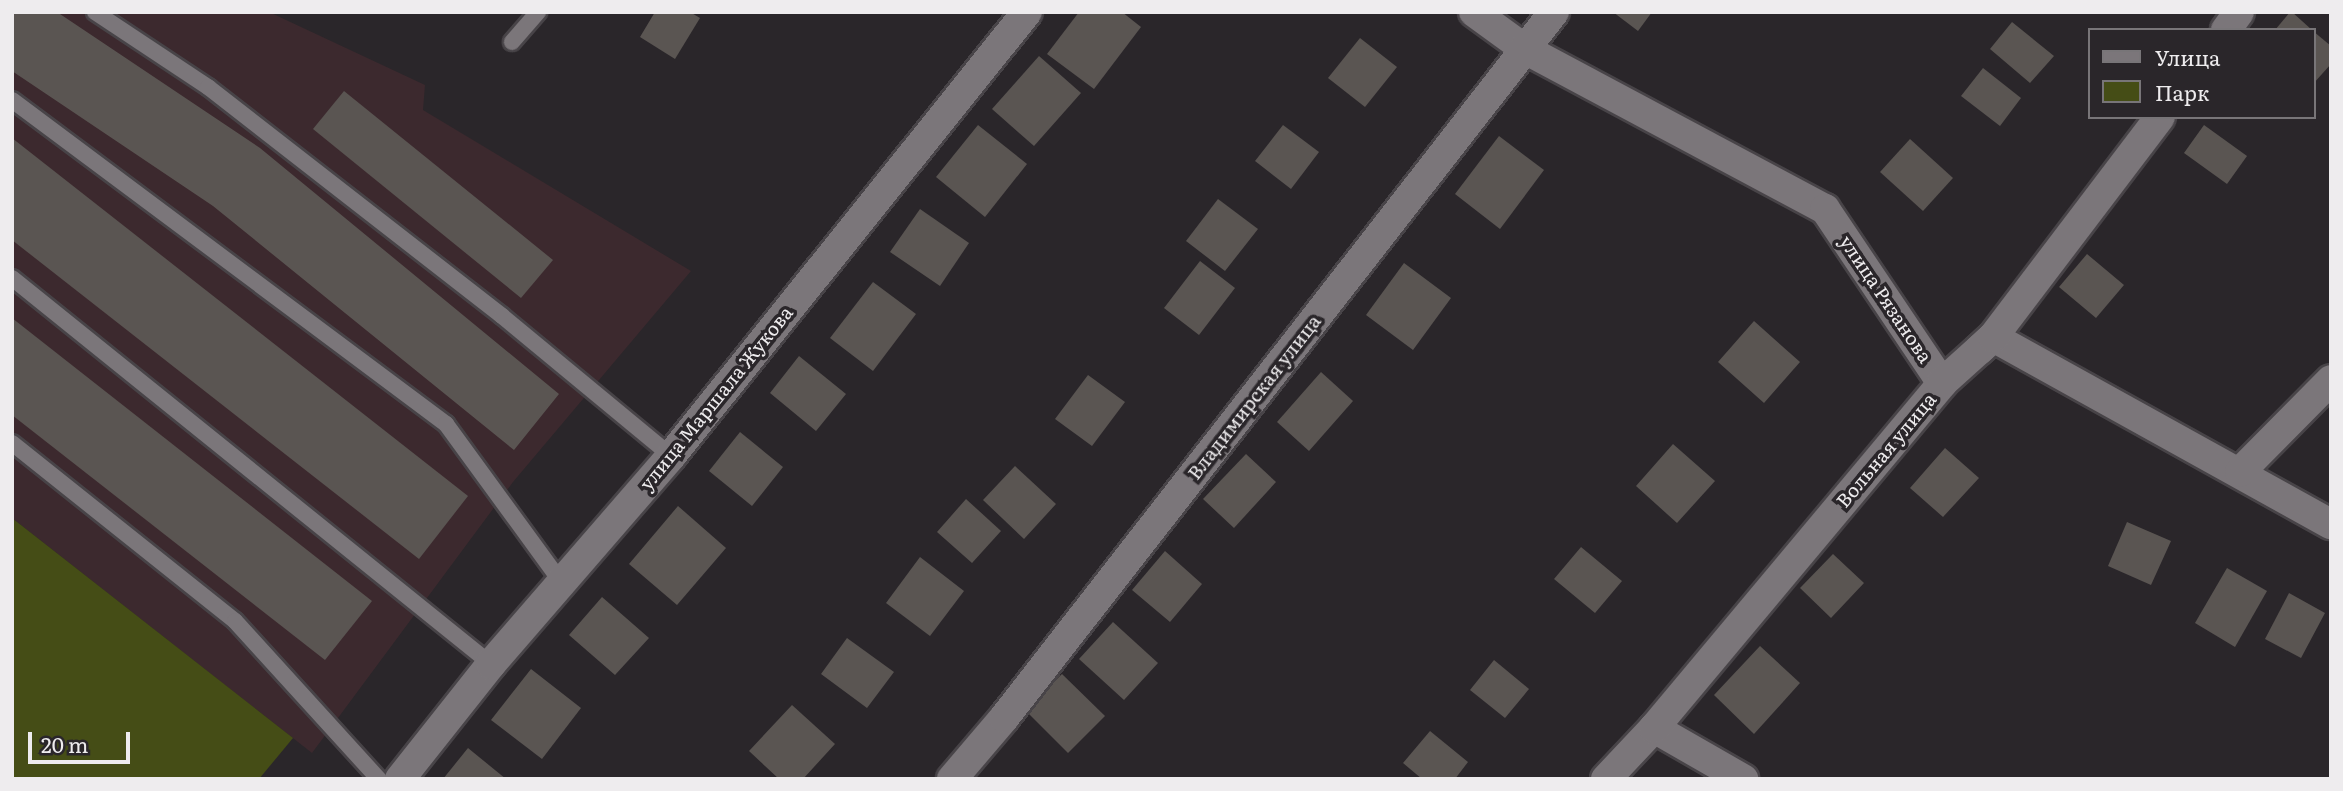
<!DOCTYPE html>
<meta charset="utf-8">
<style>
body{margin:0}
#map{position:relative;width:2343px;height:791px;overflow:hidden;background:#2a262a;font-family:Literata,serif}
div>[style]{position:absolute}
[style*='--x']{left:calc(var(--x)*1px);top:calc(var(--y)*1px);width:calc(var(--w)*1px);rotate:calc(var(--a)*1deg)}
.industrial>*{inset:0;background:#3c292e}
.green>*{inset:0;background:#454d16}
.building>*{inset:0;background:#5a5552}
.roads{filter:drop-shadow(2px 0 #484448) drop-shadow(-2px 0 #484448) drop-shadow(0 2px #484448) drop-shadow(0 -2px #484448)}
.service>*{height:16px;margin:-8px;padding:0 8px;transform-origin:8px;border-radius:8px;background:#7b767a}
.minor>*{height:30px;margin:-15px;padding:0 15px;transform-origin:15px;border-radius:15px;background:#7b767a}
span{translate:-50% -50%;white-space:nowrap;text-align:center;line-height:1.15;-webkit-text-stroke:7px #2a262a;paint-order:stroke}
.street-label{font-size:19px;color:#eeecee}
.frame{position:absolute;inset:0;border:14px solid #eeecee;pointer-events:none}
.legend{position:absolute;left:2088px;top:28px;width:228px;height:91px;box-sizing:border-box;background:#2a262a;border:2px solid #787578;margin:0;padding:9px 12px;list-style:none;font-size:21px;color:#eeecee}
.legend li{display:flex;align-items:center;gap:14px;height:35px}
.legend b{width:35px;border:2px solid #787578}
.scale{position:absolute;left:28px;top:732px;width:102px;height:32px;box-sizing:border-box;border:4px solid #eeecee;border-top:0;padding-left:9px;font-size:21px;line-height:24px;white-space:nowrap;color:#eeecee;-webkit-text-stroke:5px #2a262a;paint-order:stroke}
</style>
<div id="map">
<div class="industrial">
<div style="clip-path:polygon(12px 12px,269px 12px,425px 85px,423px 110px,691px 271px,513px 482px,312px 753px,12px 518px)"></div>
</div>
<div class="green">
<div style="clip-path:polygon(12px 518px,293px 738px,259px 779px,12px 779px)"></div>
</div>
<div class="building">
<div style="clip-path:polygon(12px 12px,57px 12px,260px 148px,559px 394px,514px 450px,213px 206px,12px 71px)"></div>
<div style="clip-path:polygon(655px 12px,690px 12px,700px 18px,675px 59px,640px 37px)"></div>
<div style="clip-path:polygon(1079px 12px,1122px 12px,1141px 27px,1094px 89px,1047px 54px)"></div>
<div style="clip-path:polygon(1613px 12px,1652px 12px,1638px 31px)"></div>
<div style="clip-path:polygon(2290px 12px,2292px 12px,2312px 30px,2275px 30px)"></div>
<div style="clip-path:polygon(2012px 22px,2054px 56px,2030px 83px,1990px 49px)"></div>
<div style="clip-path:polygon(2313px 31px,2331px 46px,2331px 64px,2313px 84px)"></div>
<div style="clip-path:polygon(1360px 38px,1397px 67px,1365px 107px,1328px 78px)"></div>
<div style="clip-path:polygon(1039px 56px,1081px 93px,1034px 146px,992px 109px)"></div>
<div style="clip-path:polygon(1983px 68px,2021px 98px,2000px 126px,1961px 96px)"></div>
<div style="clip-path:polygon(344px 91px,553px 260px,521px 298px,313px 129px)"></div>
<div style="clip-path:polygon(978px 125px,1027px 164px,985px 217px,936px 177px)"></div>
<div style="clip-path:polygon(1283px 125px,1319px 152px,1291px 189px,1255px 161px)"></div>
<div style="clip-path:polygon(2204px 125px,2247px 156px,2227px 184px,2184px 153px)"></div>
<div style="clip-path:polygon(1499px 136px,1544px 170px,1500px 229px,1455px 194px)"></div>
<div style="clip-path:polygon(12px 138px,468px 496px,419px 559px,12px 240px)"></div>
<div style="clip-path:polygon(1910px 139px,1953px 178px,1923px 211px,1880px 172px)"></div>
<div style="clip-path:polygon(1218px 199px,1258px 229px,1225px 271px,1186px 241px)"></div>
<div style="clip-path:polygon(920px 209px,969px 243px,940px 286px,890px 252px)"></div>
<div style="clip-path:polygon(2087px 254px,2124px 285px,2096px 318px,2059px 287px)"></div>
<div style="clip-path:polygon(1200px 261px,1235px 288px,1199px 335px,1164px 308px)"></div>
<div style="clip-path:polygon(1404px 263px,1451px 298px,1413px 350px,1366px 315px)"></div>
<div style="clip-path:polygon(873px 282px,916px 314px,873px 371px,830px 338px)"></div>
<div style="clip-path:polygon(12px 318px,372px 601px,325px 660px,12px 415px)"></div>
<div style="clip-path:polygon(1754px 321px,1800px 362px,1764px 403px,1718px 362px)"></div>
<div style="clip-path:polygon(799px 356px,846px 394px,816px 431px,770px 393px)"></div>
<div style="clip-path:polygon(1321px 372px,1353px 401px,1309px 451px,1277px 422px)"></div>
<div style="clip-path:polygon(1088px 375px,1125px 402px,1092px 446px,1055px 419px)"></div>
<div style="clip-path:polygon(740px 432px,783px 467px,752px 506px,709px 471px)"></div>
<div style="clip-path:polygon(1673px 444px,1715px 481px,1677px 523px,1636px 486px)"></div>
<div style="clip-path:polygon(1945px 448px,1979px 478px,1943px 517px,1910px 488px)"></div>
<div style="clip-path:polygon(1246px 454px,1276px 482px,1234px 528px,1203px 499px)"></div>
<div style="clip-path:polygon(1015px 466px,1056px 504px,1024px 539px,983px 500px)"></div>
<div style="clip-path:polygon(966px 499px,1001px 531px,972px 563px,937px 532px)"></div>
<div style="clip-path:polygon(678px 506px,726px 548px,677px 605px,629px 564px)"></div>
<div style="clip-path:polygon(2127px 522px,2171px 541px,2151px 585px,2108px 566px)"></div>
<div style="clip-path:polygon(1581px 547px,1622px 581px,1595px 613px,1554px 579px)"></div>
<div style="clip-path:polygon(1165px 551px,1202px 584px,1170px 622px,1132px 590px)"></div>
<div style="clip-path:polygon(1833px 554px,1864px 583px,1831px 618px,1800px 588px)"></div>
<div style="clip-path:polygon(920px 557px,964px 591px,930px 636px,886px 603px)"></div>
<div style="clip-path:polygon(2227px 568px,2267px 591px,2235px 647px,2195px 623px)"></div>
<div style="clip-path:polygon(2289px 593px,2325px 613px,2301px 658px,2265px 639px)"></div>
<div style="clip-path:polygon(602px 597px,649px 638px,615px 675px,569px 635px)"></div>
<div style="clip-path:polygon(1113px 622px,1158px 663px,1124px 700px,1079px 659px)"></div>
<div style="clip-path:polygon(847px 638px,894px 672px,867px 708px,821px 674px)"></div>
<div style="clip-path:polygon(1760px 646px,1800px 683px,1754px 734px,1714px 695px)"></div>
<div style="clip-path:polygon(1494px 660px,1529px 689px,1505px 718px,1470px 690px)"></div>
<div style="clip-path:polygon(531px 669px,581px 708px,542px 759px,491px 720px)"></div>
<div style="clip-path:polygon(1062px 674px,1105px 716px,1068px 753px,1025px 710px)"></div>
<div style="clip-path:polygon(792px 705px,835px 744px,803px 779px,779px 779px,749px 751px)"></div>
<div style="clip-path:polygon(1430px 731px,1468px 762px,1455px 779px,1422px 779px,1403px 763px)"></div>
<div style="clip-path:polygon(468px 748px,506px 779px,443px 779px)"></div>
</div>
<div class="roads">
<div class="service">
<div style="--x:95;--y:12;--w:136;--a:33.6"></div>
<div style="--x:208;--y:87;--w:373;--a:37.9"></div>
<div style="--x:502;--y:316;--w:219;--a:39.6"></div>
<div style="--x:512;--y:42;--w:40;--a:-49"></div>
<div style="--x:12;--y:100;--w:542;--a:36.74"></div>
<div style="--x:446;--y:424;--w:197;--a:53.9"></div>
<div style="--x:12;--y:278;--w:615;--a:38.86"></div>
<div style="--x:12;--y:443;--w:285;--a:38.6"></div>
<div style="--x:235;--y:621;--w:214;--a:47.7"></div>
</div>
<div class="minor">
<div style="--x:1474;--y:12;--w:63;--a:36"></div>
<div style="--x:1525;--y:49;--w:340;--a:28.1"></div>
<div style="--x:1825;--y:209;--w:210;--a:56.1"></div>
<div style="--x:2226;--y:30;--w:22;--a:-54"></div>
<div style="--x:1979;--y:350;--w:19;--a:-43"></div>
<div style="--x:1993;--y:337;--w:386;--a:29"></div>
<div style="--x:2240;--y:472;--w:129;--a:-45.3"></div>
<div style="--x:1654;--y:728;--w:103;--a:29.8"></div>
<div style="--x:400;--y:779;--w:147;--a:-51.6"></div>
<div style="--x:491;--y:664;--w:275;--a:-49.1"></div>
<div style="--x:671;--y:456;--w:569;--a:-51.28"></div>
<div style="--x:952;--y:779;--w:80;--a:-49.6"></div>
<div style="--x:1004;--y:718;--w:895;--a:-52.08"></div>
<div style="--x:1606;--y:779;--w:70;--a:-46.7"></div>
<div style="--x:1654;--y:728;--w:449;--a:-50.1"></div>
<div style="--x:1942;--y:383;--w:69;--a:-42"></div>
<div style="--x:1993;--y:337;--w:276;--a:-52.8"></div>
</div>
</div>
<div class="street-label">
<span style="left:1886px;top:299px;rotate:56deg">улица Рязанова</span>
<span style="left:1254px;top:397px;rotate:-52deg">Владимирская улица</span>
<span style="left:716px;top:398px;rotate:-51deg">улица Маршала Жукова</span>
<span style="left:1886px;top:450px;rotate:-50deg">Вольная улица</span>
</div>
<div class="frame"></div>
<ul class="legend">
<li><b style="height:9px;background:#7b767a"></b>Улица</li>
<li><b style="height:19px;background:#454d16"></b>Парк</li>
</ul>
<div class="scale">20 m</div>
</div>
